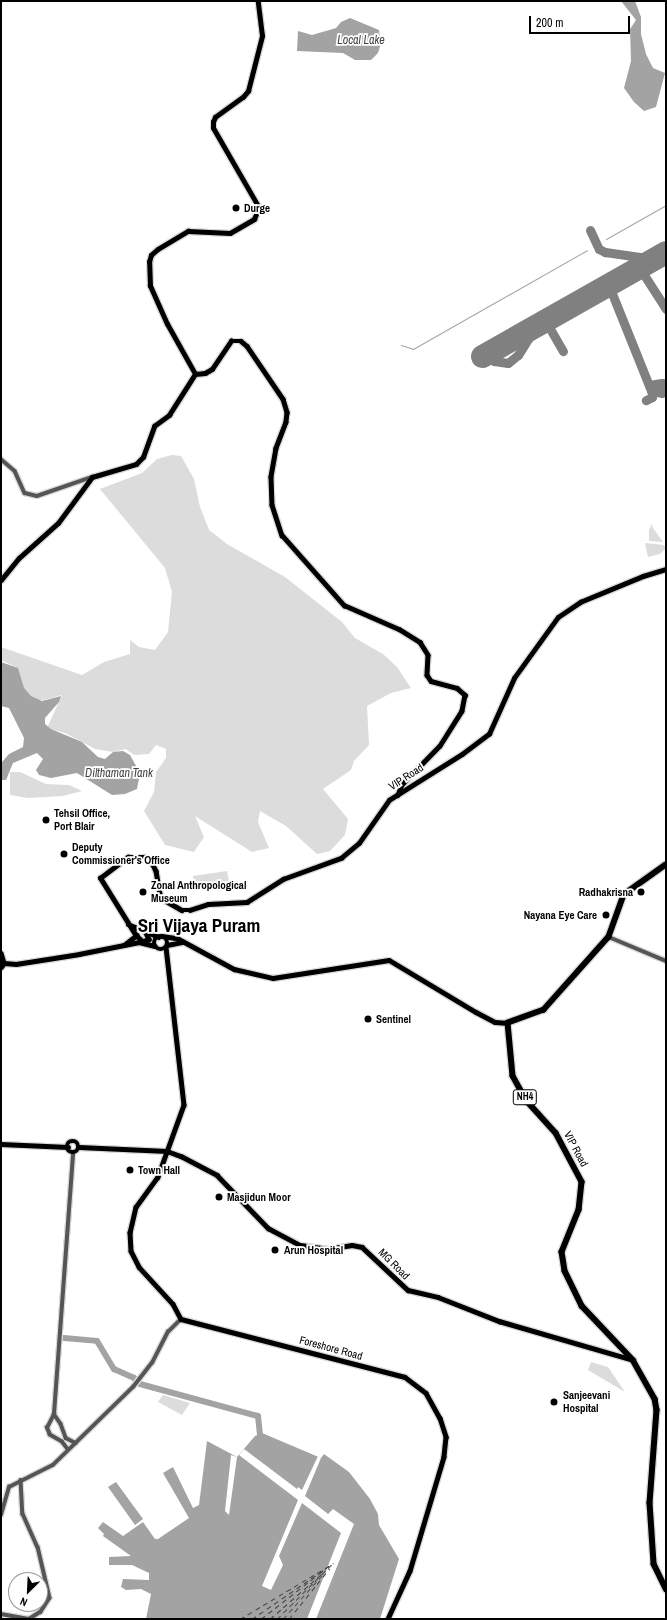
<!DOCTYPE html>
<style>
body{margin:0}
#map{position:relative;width:667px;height:1620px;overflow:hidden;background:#fff;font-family:"Archivo Narrow",sans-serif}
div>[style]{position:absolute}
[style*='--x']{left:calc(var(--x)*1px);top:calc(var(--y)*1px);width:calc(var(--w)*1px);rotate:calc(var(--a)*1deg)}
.green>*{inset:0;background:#dcdcdc}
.water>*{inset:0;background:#a3a3a3}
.pier>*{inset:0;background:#fff}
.stream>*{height:1px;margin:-0.5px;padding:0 0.5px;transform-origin:0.5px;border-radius:0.5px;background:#a3a3a3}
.river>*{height:6px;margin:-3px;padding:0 3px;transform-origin:3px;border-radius:3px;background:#a3a3a3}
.ferry>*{height:1px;margin-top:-0.5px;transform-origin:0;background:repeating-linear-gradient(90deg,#444 0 5px,transparent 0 9px)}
.taxiway>*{height:9px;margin:-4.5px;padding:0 4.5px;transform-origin:4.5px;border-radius:4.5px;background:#808080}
.runway>*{height:23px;margin:-11.5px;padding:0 11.5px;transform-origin:11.5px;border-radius:11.5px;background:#808080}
.roads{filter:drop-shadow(1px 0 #dbdbdb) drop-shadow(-1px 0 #dbdbdb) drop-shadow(0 1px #dbdbdb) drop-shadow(0 -1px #dbdbdb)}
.minor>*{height:3.5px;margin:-1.75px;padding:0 1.75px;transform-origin:1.75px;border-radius:1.75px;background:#555}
.major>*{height:4.5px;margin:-2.25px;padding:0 2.25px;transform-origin:2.25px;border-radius:2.25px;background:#000}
.major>.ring{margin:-2.25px;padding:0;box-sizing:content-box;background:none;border:4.5px solid #000;border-radius:50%}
.highway>*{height:5.5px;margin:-2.75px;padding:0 2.75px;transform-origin:2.75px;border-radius:2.75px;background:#000}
.dots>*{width:11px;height:11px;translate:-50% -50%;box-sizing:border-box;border:2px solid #fff;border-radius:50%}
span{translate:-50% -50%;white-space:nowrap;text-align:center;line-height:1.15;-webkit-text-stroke:3.5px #fff;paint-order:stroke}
.shield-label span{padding:1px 3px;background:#fff;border:1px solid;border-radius:3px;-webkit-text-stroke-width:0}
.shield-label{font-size:10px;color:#000;font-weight:700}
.poi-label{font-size:11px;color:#000;font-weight:700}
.left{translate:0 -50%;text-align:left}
.right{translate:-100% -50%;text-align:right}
.street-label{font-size:11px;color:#000}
.water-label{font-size:12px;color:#444;font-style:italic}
.town-label{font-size:19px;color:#000;font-weight:700}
.frame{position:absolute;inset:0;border:2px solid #000;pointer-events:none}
.north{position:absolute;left:8px;top:1572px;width:40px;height:40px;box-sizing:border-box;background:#fff;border:1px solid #999;border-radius:50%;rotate:204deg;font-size:11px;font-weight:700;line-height:16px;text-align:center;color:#000}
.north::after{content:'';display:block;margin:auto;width:14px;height:18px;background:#000;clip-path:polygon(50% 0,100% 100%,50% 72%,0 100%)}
.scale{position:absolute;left:529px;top:16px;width:101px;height:18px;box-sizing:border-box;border:2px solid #000;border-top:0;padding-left:5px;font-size:12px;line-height:14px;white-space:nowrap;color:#000;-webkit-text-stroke:3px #fff;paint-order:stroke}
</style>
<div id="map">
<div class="green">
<div style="clip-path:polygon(172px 455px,181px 456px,194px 479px,200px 507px,209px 530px,227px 544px,285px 577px,342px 622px,355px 638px,383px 654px,397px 667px,411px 688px,391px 693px,367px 706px,369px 745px,354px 761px,351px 770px,323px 789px,348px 819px,345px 835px,330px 851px,317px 854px,286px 826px,260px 811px,258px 822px,269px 848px,252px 852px,195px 816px,204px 837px,194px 852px,165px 845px,144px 811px,154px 792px,156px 772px,166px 758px,166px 749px,156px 745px,149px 754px,134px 755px,126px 749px,113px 752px,95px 749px,65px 733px,47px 728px,62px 695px,44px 700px,34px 700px,20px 686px,20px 675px,16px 667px,1px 660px,1px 647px,82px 675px,104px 662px,130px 654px,130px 640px,139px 647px,155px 650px,168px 632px,172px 592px,165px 568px,100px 489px,142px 473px,157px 459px)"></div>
<div style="clip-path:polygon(652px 524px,653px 528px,663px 542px,649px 541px,649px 530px)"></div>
<div style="clip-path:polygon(645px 543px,664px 545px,666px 548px,660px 554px,648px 557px)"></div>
<div style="clip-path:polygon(10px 772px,20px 772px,46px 784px,69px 785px,82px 791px,63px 796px,28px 798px,10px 795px)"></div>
<div style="clip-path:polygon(227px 871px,229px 881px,195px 886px,193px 876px)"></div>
<div style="clip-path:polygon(591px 1362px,608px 1367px,625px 1392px,588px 1370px)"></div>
<div style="clip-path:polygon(163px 1395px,190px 1403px,182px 1415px,158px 1402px)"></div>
</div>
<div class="water">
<div style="clip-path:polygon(621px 1px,635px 1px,641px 17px,641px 34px,646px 54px,653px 68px,665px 73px,656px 107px,644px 111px,634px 102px,624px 88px,631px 61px,630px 29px,636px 20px)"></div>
<div style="clip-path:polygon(350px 18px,379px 30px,381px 43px,378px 53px,371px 60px,355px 60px,343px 53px,297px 51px,298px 31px,312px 35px,336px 28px,341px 22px)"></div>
<div style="clip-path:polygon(1px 662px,18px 668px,24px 688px,31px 696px,42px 701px,61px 696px,59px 702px,45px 718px,45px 724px,51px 729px,82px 742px,98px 757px,105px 759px,113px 752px,123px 751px,130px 755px,140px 773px,137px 789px,125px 794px,112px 795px,77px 773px,51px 778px,39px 775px,36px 770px,43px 759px,37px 753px,13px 763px,6px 780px,1px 780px,2px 762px,9px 754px,23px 747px,24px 738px,9px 708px,1px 706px)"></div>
<div style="clip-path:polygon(262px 1433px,321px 1458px,324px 1454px,349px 1472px,370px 1499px,378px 1514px,379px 1525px,399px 1559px,380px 1619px,146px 1619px,151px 1594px,141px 1589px,126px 1590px,121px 1587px,123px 1579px,149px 1580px,149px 1573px,132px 1565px,109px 1565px,109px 1557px,131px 1556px,103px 1536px,104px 1534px,98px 1528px,103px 1522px,123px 1536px,143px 1522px,155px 1539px,158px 1539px,189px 1518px,163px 1473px,173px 1467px,193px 1508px,199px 1505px,207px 1441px,237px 1457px,255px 1436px)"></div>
<div style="clip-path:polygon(116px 1482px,143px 1519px,135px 1525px,108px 1487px)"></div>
</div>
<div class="pier">
<div style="clip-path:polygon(244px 1449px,297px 1489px,298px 1487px,302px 1490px,318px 1456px,321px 1458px,305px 1496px,328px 1514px,333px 1509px,354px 1524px,316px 1619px,307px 1619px,341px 1533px,302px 1503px,279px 1556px,283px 1565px,271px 1590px,262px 1586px,298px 1500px,239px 1455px)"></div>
<div style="clip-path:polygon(231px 1455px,237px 1457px,229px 1515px,225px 1511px)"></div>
</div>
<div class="stream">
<div style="--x:606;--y:239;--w:69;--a:-29.5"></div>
<div style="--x:401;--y:345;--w:13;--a:18"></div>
<div style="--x:413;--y:349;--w:200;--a:-29.6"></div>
</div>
<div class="river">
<div style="--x:64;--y:1338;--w:33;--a:5"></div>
<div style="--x:97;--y:1341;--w:33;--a:59"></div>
<div style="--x:114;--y:1369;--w:22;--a:24"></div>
<div style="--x:134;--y:1378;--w:8;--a:45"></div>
<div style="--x:140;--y:1384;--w:122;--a:15.2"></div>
<div style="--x:258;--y:1416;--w:18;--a:84"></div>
</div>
<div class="ferry">
<div style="--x:240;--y:1619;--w:109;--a:-30.8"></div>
<div style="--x:252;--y:1619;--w:88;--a:-34.4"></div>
<div style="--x:261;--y:1619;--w:88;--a:-38"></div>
<div style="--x:270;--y:1619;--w:74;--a:-41.2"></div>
<div style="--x:277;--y:1619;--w:78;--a:-45"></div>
<div style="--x:283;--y:1619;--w:63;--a:-48.2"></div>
<div style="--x:289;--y:1619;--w:65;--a:-51.2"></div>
</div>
<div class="taxiway">
<div style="--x:590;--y:230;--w:21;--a:65"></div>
<div style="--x:599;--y:249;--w:7;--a:27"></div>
<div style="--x:605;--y:252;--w:49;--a:8.3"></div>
<div style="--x:639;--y:267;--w:50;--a:57.3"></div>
<div style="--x:610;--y:283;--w:3;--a:108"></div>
<div style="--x:609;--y:286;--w:115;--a:68.1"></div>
<div style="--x:652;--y:393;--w:4;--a:90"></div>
<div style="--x:652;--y:397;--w:7;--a:153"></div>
<div style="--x:545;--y:320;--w:36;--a:60"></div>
<div style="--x:509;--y:341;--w:20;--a:169"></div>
<div style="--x:489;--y:345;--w:6;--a:129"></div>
<div style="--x:485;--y:350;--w:4;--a:76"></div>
<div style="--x:486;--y:354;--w:11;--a:41"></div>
<div style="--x:494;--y:361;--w:14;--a:8"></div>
<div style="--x:508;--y:363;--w:13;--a:-39"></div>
<div style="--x:518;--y:355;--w:36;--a:-58"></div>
<div style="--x:649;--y:385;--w:13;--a:-9"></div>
<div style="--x:662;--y:383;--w:3;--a:45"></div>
<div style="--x:664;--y:385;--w:8;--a:104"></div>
<div style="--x:662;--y:393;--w:11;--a:-170"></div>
</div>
<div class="runway">
<div style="--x:482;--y:356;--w:211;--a:-29.5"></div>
</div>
<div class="roads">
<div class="minor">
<div style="--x:1;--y:459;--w:18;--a:41"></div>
<div style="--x:15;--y:471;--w:24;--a:66"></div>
<div style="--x:25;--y:493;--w:12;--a:14"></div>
<div style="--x:37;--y:496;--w:58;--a:-19.1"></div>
<div style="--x:609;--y:937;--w:62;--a:22.8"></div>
<div style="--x:54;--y:1414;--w:12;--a:55"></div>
<div style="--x:61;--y:1424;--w:15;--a:70"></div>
<div style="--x:66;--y:1438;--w:11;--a:27"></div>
<div style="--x:68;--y:1450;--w:10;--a:-127"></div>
<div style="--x:62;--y:1442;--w:14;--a:-150"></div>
<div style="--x:50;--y:1435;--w:8;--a:-113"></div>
<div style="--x:47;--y:1428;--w:16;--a:-63"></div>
<div style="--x:54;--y:1414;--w:262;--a:-85.8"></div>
<div style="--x:21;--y:1480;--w:34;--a:87"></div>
<div style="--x:23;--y:1514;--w:36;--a:66"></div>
<div style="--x:38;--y:1547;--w:52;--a:76.8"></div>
<div style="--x:50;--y:1598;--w:17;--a:123"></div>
<div style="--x:41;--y:1612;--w:13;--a:148"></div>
<div style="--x:1;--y:1515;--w:29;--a:-74"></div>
<div style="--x:9;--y:1487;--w:49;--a:-26.6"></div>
<div style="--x:53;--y:1465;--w:112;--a:-44.3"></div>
<div style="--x:133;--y:1387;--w:31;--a:-52"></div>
<div style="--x:152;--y:1363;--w:35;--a:-63"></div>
<div style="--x:168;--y:1332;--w:18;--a:-45"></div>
<div style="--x:1;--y:1614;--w:28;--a:10"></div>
</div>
<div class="major">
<div style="--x:195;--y:374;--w:10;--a:-6"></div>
<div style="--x:205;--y:373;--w:8;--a:-30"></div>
<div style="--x:212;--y:369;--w:34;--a:-56"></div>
<div style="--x:231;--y:341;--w:10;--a:0"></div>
<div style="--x:241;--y:341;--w:8;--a:40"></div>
<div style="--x:247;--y:346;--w:64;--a:55.8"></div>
<div style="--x:283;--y:399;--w:14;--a:73"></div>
<div style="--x:287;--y:412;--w:10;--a:96"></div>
<div style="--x:286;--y:422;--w:28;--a:111"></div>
<div style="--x:276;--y:448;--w:29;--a:100"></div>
<div style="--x:271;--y:477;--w:28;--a:88"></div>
<div style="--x:272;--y:505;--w:32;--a:72"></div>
<div style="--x:282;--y:535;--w:94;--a:48.5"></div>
<div style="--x:344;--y:605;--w:60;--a:23.6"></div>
<div style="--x:399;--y:629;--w:25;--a:32"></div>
<div style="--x:420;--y:642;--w:15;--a:58"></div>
<div style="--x:428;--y:655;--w:20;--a:93"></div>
<div style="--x:427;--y:675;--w:7;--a:56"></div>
<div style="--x:431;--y:681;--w:27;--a:15"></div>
<div style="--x:457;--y:688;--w:11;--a:41"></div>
<div style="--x:465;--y:695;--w:16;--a:101"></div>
<div style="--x:462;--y:711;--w:41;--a:122.2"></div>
<div style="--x:440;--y:746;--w:54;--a:134.3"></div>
<div style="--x:402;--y:785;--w:11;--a:112"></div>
<div style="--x:195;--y:374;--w:57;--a:-119.2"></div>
<div style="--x:167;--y:324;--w:42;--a:-114.1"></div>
<div style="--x:150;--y:286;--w:24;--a:-92"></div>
<div style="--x:149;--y:262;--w:7;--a:-74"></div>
<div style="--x:151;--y:255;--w:9;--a:-41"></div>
<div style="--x:158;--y:249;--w:35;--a:-31"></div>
<div style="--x:188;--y:231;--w:42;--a:2.7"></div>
<div style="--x:230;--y:233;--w:28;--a:-30"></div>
<div style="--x:254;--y:219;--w:12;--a:-66"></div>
<div style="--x:259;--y:208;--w:92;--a:-119.9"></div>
<div style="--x:213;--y:128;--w:6;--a:-90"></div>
<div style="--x:213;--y:122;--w:5;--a:-68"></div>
<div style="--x:215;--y:117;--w:34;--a:-36"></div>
<div style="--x:243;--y:97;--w:8;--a:-50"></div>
<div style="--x:248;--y:91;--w:57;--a:-75.7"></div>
<div style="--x:262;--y:36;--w:35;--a:-97"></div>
<div style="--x:1;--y:580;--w:28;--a:-51"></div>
<div style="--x:19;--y:558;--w:52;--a:-41.9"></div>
<div style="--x:58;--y:523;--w:57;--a:-53.5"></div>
<div style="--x:92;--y:477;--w:46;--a:-16.5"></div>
<div style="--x:136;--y:464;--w:10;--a:-45"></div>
<div style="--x:143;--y:457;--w:33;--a:-70"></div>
<div style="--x:154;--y:426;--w:19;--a:-36"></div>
<div style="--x:169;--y:415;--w:49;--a:-57.6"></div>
<div style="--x:128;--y:924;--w:33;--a:23"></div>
<div style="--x:146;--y:933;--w:7;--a:63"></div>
<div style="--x:149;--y:939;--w:7;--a:153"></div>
<div style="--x:143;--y:942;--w:9;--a:-139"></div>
<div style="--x:136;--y:936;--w:68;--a:-121.8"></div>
<div style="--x:100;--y:878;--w:35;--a:-37"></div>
<div style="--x:128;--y:857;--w:17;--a:0"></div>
<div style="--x:145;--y:857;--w:9;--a:41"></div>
<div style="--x:152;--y:863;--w:9;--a:63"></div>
<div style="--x:156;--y:871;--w:27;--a:80"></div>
<div style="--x:161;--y:898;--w:24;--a:30"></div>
<div style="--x:182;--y:910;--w:8;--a:0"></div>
<div style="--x:190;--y:910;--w:19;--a:-18"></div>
<div style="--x:208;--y:904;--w:39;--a:-3"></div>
<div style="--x:247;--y:902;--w:43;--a:-32.6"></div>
<div style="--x:283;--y:879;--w:62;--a:-19.9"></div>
<div style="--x:341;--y:858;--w:23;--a:-40"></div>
<div style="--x:359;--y:843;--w:52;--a:-55.1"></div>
<div style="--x:389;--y:800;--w:86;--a:-32.2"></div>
<div style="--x:462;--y:754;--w:34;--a:-37"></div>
<div style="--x:489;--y:734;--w:61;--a:-65.9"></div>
<div style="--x:514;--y:678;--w:75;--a:-54.2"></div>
<div style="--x:558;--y:617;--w:27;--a:-34"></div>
<div style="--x:580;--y:602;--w:68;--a:-22.4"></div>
<div style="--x:643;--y:576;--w:24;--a:-17"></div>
<div style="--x:162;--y:936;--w:15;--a:8"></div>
<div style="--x:177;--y:938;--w:65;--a:28.5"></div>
<div style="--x:234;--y:969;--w:40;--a:13"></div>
<div style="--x:273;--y:978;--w:117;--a:-8.8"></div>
<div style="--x:389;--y:960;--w:101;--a:30.9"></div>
<div style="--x:476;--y:1012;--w:21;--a:28"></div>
<div style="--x:495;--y:1022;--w:13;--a:4"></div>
<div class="ring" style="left:154px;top:936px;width:9.5px;height:9.5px"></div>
<div style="--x:124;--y:945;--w:16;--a:-38"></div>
<div style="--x:167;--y:945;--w:16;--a:-11"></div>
<div style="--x:166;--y:947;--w:159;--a:83.5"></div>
<div style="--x:184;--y:1105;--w:77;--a:109.9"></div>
<div style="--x:158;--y:1177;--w:37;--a:126"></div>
<div style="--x:136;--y:1207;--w:26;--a:103"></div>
<div style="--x:130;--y:1232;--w:19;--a:87"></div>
<div style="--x:131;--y:1251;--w:18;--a:63"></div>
<div style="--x:139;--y:1267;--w:50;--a:47.4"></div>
<div style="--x:173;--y:1304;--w:17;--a:62"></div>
<div style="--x:181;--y:1319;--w:231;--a:14.5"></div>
<div style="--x:405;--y:1377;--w:26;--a:37"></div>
<div style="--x:426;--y:1393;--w:29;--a:61"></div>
<div style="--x:440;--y:1418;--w:20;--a:72"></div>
<div style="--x:446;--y:1437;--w:20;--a:96"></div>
<div style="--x:444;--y:1457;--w:119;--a:106.6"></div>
<div style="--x:410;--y:1571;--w:53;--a:114.6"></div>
<div style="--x:1;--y:953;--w:10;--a:73"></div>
<div style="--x:1;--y:967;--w:5;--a:-53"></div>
<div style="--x:4;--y:963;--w:12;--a:5"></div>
<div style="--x:16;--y:964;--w:64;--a:-9"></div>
<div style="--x:79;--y:954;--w:61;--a:-11.3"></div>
<div style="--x:139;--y:942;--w:16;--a:14"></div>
<div class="ring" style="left:67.5px;top:1141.5px;width:6.5px;height:6.5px"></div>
<div style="--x:1;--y:1144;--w:67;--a:2.6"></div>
<div style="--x:79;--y:1147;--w:88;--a:2.6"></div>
<div style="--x:167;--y:1151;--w:15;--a:20"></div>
<div style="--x:181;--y:1156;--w:41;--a:27.8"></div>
<div style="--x:217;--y:1175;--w:74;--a:46.1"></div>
<div style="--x:268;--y:1228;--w:36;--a:28"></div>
<div style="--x:300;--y:1245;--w:27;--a:8"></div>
<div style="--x:327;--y:1249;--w:25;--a:-9"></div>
<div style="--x:352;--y:1245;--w:10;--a:11"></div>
<div style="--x:362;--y:1247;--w:63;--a:43.1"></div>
<div style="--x:408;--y:1290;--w:31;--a:13"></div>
<div style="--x:438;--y:1297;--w:66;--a:21.5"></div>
<div style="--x:499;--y:1321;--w:140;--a:16.2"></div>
</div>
<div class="highway">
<div style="--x:666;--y:865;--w:52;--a:144.5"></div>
<div style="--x:624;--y:895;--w:45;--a:109.7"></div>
<div style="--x:609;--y:937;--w:98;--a:131.7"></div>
<div style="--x:544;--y:1010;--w:38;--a:160"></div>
<div style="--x:508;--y:1023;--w:53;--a:84.6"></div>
<div style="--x:513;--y:1076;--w:29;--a:61"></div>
<div style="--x:527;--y:1101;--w:43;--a:47.8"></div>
<div style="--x:556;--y:1133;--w:55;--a:62"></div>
<div style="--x:582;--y:1182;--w:28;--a:96"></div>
<div style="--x:579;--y:1210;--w:45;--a:112"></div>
<div style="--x:562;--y:1252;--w:19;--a:81"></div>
<div style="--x:565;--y:1271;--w:39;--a:64"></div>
<div style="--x:582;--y:1306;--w:74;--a:46.6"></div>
<div style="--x:633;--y:1360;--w:45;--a:60.6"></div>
<div style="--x:655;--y:1399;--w:11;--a:80"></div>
<div style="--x:657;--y:1410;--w:93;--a:94.3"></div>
<div style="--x:650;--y:1503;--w:61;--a:86.2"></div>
<div style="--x:654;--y:1564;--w:28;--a:64"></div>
</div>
</div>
<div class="dots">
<div style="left:236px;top:208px;background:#000"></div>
<div style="left:46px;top:820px;background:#000"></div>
<div style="left:64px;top:854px;background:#000"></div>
<div style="left:143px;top:892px;background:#000"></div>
<div style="left:641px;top:892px;background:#000"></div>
<div style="left:606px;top:915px;background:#000"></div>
<div style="left:368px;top:1019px;background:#000"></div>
<div style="left:130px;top:1170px;background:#000"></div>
<div style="left:219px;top:1197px;background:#000"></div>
<div style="left:275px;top:1250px;background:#000"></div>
<div style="left:554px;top:1402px;background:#000"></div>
</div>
<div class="shield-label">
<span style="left:525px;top:1097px">NH4</span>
</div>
<div class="poi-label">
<span class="left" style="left:244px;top:208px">Durge</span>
<span class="left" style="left:54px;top:820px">Tehsil Office,<br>Port Blair</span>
<span class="left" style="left:72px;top:854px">Deputy<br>Commissioner's Office</span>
<span class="left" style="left:151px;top:892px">Zonal Anthropological<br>Museum</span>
<span class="right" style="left:633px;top:892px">Radhakrisna</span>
<span class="right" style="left:597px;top:915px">Nayana Eye Care</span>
<span class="left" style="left:376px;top:1019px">Sentinel</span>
<span class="left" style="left:138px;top:1170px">Town Hall</span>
<span class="left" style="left:227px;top:1197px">Masjidun Moor</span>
<span class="left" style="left:284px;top:1250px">Arun Hospital</span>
<span class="left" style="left:563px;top:1402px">Sanjeevani<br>Hospital</span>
</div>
<div class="street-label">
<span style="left:406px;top:777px;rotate:-33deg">VIP Road</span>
<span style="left:576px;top:1149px;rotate:62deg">VIP Road</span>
<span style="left:394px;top:1264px;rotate:45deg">MG Road</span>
<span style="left:331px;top:1348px;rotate:15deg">Foreshore Road</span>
</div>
<div class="water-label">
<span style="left:361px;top:41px">Local Lake</span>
<span style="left:119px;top:774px">Dilthaman Tank</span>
</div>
<div class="town-label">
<span style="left:199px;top:926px">Sri Vijaya Puram</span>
</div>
<div class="frame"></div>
<div class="north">N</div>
<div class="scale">200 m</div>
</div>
